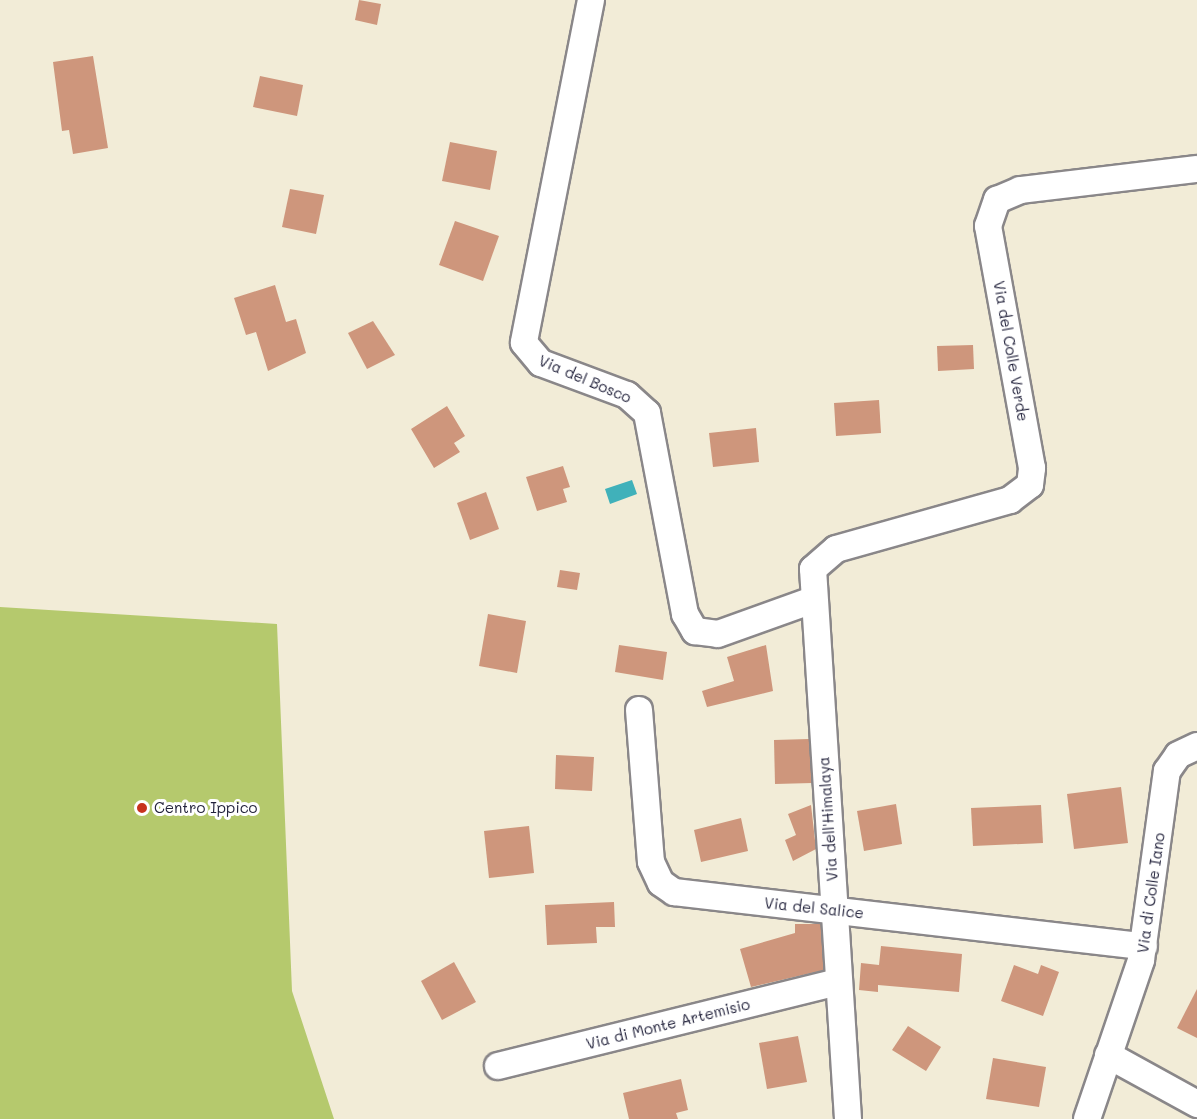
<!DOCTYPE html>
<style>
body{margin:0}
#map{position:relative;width:1197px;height:1119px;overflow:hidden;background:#f2ecd7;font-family:Mali,sans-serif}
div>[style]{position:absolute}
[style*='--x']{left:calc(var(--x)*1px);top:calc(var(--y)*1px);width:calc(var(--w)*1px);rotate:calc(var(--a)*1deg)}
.green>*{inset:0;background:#b5c96d}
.water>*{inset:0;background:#40b1ba}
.building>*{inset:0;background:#ce967c}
.roads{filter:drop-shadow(2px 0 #8a8789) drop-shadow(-2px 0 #8a8789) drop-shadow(0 2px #8a8789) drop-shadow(0 -2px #8a8789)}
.minor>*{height:26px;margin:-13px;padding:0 13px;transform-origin:13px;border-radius:13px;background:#fff}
.dots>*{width:16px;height:16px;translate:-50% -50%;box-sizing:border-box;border:3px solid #fff;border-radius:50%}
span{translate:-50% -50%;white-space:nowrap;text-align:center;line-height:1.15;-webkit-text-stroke:6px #fff;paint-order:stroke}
.street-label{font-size:15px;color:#22223b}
.poi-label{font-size:15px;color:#22223b}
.left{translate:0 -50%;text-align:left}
</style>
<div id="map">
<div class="green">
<div style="clip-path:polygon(0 607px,277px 624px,292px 991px,334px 1119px,0 1119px)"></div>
</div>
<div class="water">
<div style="clip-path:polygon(632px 480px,637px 494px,610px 504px,605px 489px)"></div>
</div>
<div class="building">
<div style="clip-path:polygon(359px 0,381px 4px,377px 25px,355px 20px)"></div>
<div style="clip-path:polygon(93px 56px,108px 148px,73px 154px,69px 130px,62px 131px,53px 62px)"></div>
<div style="clip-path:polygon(260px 76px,303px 85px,297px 116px,253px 107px)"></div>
<div style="clip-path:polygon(450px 142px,497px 151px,490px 190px,442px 181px)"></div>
<div style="clip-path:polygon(290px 189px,324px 195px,316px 234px,282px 227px)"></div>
<div style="clip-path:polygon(455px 221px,499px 236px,483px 281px,439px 265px)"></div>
<div style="clip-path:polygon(275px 285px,286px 322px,296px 319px,306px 353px,268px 371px,256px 332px,246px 335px,234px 298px)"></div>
<div style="clip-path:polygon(373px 321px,395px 355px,367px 369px,348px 333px)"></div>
<div style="clip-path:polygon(973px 345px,974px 369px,938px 371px,937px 346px)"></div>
<div style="clip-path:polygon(879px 400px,881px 433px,836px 436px,834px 403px)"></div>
<div style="clip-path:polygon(447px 406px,465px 436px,454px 443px,460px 452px,434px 468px,411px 429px)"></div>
<div style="clip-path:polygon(756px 428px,759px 462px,713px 467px,709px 433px)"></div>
<div style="clip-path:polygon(563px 466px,570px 487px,563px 489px,567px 502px,537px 511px,526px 477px)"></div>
<div style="clip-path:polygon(486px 492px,499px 529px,470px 540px,457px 503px)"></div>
<div style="clip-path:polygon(560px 570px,580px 573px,577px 590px,557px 587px)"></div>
<div style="clip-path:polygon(488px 614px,526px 621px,517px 673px,479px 666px)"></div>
<div style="clip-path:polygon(619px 645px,667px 652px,663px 680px,615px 672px)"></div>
<div style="clip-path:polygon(766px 645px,773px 691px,707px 707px,702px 691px,734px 681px,727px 657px)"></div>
<div style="clip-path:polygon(809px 739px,812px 783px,775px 784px,774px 740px)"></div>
<div style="clip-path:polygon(556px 755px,594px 757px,592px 791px,555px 789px)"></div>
<div style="clip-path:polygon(1121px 787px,1128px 843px,1074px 849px,1067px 794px)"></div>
<div style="clip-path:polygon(896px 804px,902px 844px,864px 851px,857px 811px)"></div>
<div style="clip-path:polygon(811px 805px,816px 849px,793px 861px,785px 840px,796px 835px,788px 814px)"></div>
<div style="clip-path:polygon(1041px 805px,1043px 843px,973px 846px,971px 808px)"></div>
<div style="clip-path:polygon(741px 818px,748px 851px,701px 862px,694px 830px)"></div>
<div style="clip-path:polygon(529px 826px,534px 873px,489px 878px,484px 831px)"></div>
<div style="clip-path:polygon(614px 902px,615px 927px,596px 927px,597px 943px,547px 945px,545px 905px)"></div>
<div style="clip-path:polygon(795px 924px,821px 924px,824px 970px,751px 987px,740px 949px,795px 933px)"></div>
<div style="clip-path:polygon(881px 946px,962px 954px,959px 992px,878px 985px,878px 992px,859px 990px,861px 963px,879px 965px)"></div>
<div style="clip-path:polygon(454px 962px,476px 1002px,442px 1020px,421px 981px)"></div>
<div style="clip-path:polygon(1014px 965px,1038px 974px,1041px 965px,1059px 972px,1043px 1016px,1001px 1001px)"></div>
<div style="clip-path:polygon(1197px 989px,1197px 1038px,1177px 1028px)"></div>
<div style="clip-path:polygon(908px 1026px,941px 1047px,926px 1071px,892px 1050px)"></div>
<div style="clip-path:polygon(798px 1036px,807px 1082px,767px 1089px,759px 1043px)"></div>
<div style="clip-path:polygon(993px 1058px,1046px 1067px,1039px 1107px,986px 1099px)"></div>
<div style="clip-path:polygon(681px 1079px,688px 1110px,676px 1113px,678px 1119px,629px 1119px,623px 1093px)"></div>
</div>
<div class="roads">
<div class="minor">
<div style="--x:591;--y:0;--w:349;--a:101.1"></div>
<div style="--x:524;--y:343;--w:26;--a:50"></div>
<div style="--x:541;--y:363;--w:92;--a:20.4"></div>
<div style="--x:627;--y:395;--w:27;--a:42"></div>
<div style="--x:647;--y:413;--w:205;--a:79.3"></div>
<div style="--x:685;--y:614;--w:20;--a:60"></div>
<div style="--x:695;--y:631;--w:23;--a:7"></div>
<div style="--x:718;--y:634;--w:101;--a:-19.7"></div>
<div style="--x:639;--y:710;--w:152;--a:85.5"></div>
<div style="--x:651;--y:862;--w:23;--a:65"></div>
<div style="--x:661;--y:883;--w:16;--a:35"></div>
<div style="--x:674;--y:892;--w:473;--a:6.6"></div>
<div style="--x:1108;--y:1055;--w:102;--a:28.8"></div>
<div style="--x:498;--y:1066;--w:350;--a:-13.9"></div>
<div style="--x:848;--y:1119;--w:551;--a:-93.64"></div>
<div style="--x:813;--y:569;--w:30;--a:-41"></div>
<div style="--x:836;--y:549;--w:181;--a:-15.7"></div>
<div style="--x:1010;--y:500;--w:25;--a:-37"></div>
<div style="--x:1030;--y:485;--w:17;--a:-83"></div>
<div style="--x:1032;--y:468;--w:246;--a:-100.3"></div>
<div style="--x:988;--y:226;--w:28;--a:-71"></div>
<div style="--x:997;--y:200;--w:25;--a:-23"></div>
<div style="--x:1020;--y:190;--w:178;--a:-6.8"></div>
<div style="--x:1087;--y:1119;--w:168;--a:-71.2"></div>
<div style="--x:1141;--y:960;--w:191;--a:-82.2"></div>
<div style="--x:1167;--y:771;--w:19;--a:-55"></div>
<div style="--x:1178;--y:755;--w:21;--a:-25"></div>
</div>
</div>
<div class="dots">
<div style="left:142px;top:808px;background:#c8321e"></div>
</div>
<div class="street-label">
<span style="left:1011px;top:351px;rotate:80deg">Via del Colle Verde</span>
<span style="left:585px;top:379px;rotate:23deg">Via del Bosco</span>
<span style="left:828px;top:819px;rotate:-94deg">Via dell'Himalaya</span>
<span style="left:1151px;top:893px;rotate:-82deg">Via di Colle Iano</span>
<span style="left:814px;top:908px;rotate:6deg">Via del Salice</span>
<span style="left:668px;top:1024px;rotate:-14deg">Via di Monte Artemisio</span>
</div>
<div class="poi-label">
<span class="left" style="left:154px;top:808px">Centro Ippico</span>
</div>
</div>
